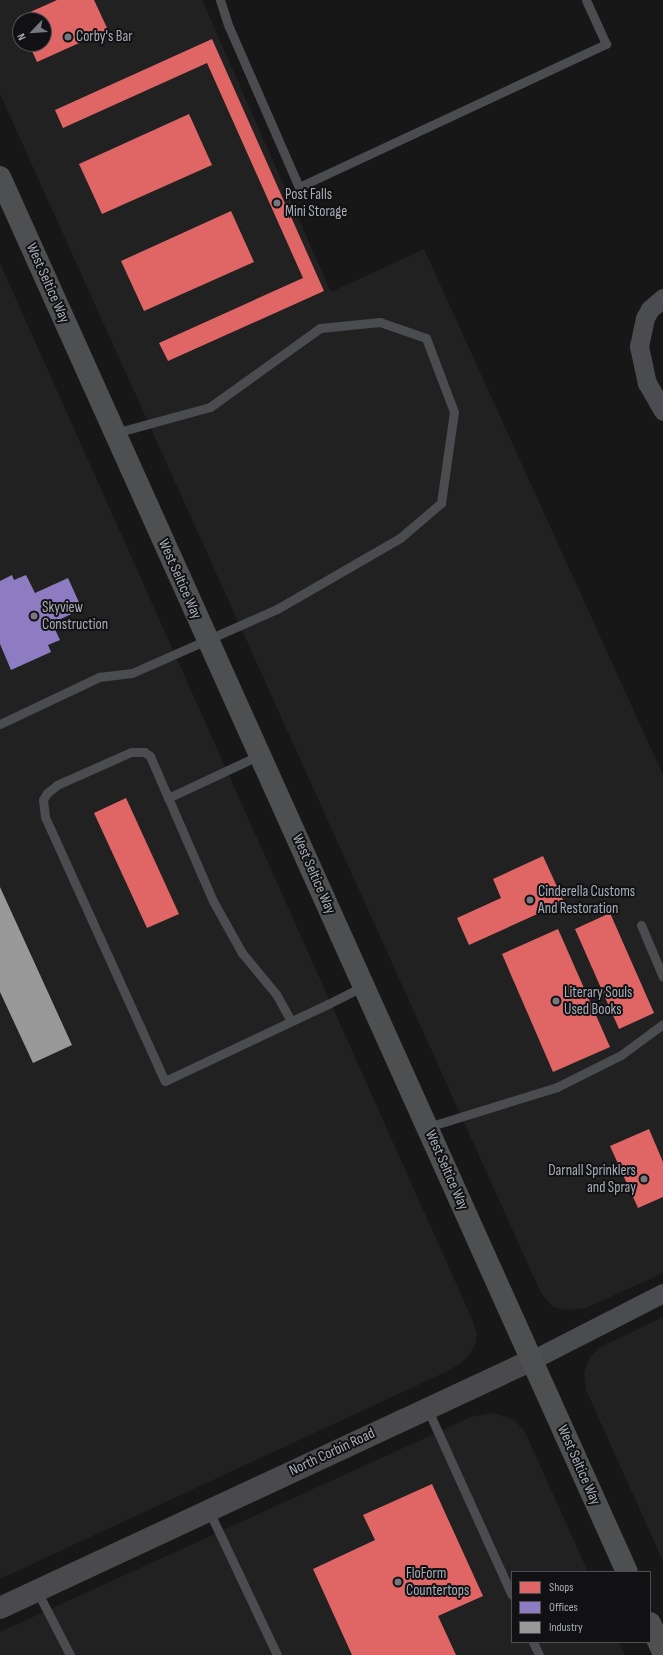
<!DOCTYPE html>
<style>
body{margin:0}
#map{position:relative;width:663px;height:1655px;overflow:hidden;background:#171717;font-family:"Sofia Sans Condensed",sans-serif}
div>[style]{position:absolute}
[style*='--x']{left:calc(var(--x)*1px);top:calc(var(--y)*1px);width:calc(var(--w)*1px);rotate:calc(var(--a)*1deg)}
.built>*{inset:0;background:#212122}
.shops>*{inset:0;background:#e06666}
.offices>*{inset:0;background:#8e7cc3}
.industry>*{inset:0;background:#999}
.lane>*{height:9px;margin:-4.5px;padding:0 4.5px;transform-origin:4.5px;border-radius:4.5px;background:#4b4c4f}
.street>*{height:19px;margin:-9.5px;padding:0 9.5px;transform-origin:9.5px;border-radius:9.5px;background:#4b4c4f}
.secondary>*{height:22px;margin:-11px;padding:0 11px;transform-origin:11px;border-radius:11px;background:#4a4a4d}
.primary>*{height:22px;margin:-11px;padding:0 11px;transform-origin:11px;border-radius:11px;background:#4d4f51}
.dots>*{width:11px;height:11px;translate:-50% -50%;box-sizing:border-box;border:2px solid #111113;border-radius:50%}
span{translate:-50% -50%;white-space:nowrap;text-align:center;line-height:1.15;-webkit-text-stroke:4px #111113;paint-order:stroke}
.poi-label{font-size:15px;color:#a9adb7}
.left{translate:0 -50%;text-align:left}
.right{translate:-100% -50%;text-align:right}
.street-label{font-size:15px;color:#a9adb7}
.legend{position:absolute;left:511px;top:1571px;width:140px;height:72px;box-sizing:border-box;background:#111113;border:1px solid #4e4f55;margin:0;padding:5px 7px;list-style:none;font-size:12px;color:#a9adb7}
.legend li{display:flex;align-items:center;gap:8px;height:20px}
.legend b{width:20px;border:1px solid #4e4f55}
.north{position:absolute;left:12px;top:12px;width:40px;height:40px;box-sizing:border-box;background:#111113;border:1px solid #4e4f55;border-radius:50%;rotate:245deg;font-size:11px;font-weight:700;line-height:16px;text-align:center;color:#a9adb7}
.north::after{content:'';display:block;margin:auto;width:14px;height:18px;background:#76787f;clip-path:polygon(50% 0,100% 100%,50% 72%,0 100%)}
</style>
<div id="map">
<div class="built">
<div style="clip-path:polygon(evenodd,0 0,202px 0,331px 292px,424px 249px,663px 775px,663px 1273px,586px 1308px,569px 1310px,553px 1307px,541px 1293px,0 94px,0 0,20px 20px,44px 20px,44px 44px,20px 44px,20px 20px)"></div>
<div style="clip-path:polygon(0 263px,472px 1319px,477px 1334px,475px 1345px,470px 1353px,465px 1360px,450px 1370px,0 1579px)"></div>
<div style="clip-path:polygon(663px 1317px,663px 1561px,586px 1390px,584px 1373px,590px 1357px,599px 1348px)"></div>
<div style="clip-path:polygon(493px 1413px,514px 1420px,525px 1432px,588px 1572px,512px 1572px,512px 1642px,619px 1642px,625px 1655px,0 1655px,0 1632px,471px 1417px)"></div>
</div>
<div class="shops">
<div style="clip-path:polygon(57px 0,94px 0,108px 30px,37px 62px,29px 44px,44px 44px,44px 20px,20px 20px,20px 25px,17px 18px)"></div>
<div style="clip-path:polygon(212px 39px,324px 291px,168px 361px,159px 343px,303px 278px,207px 63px,63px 128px,55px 110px)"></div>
<div style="clip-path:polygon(189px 114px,212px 165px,102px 214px,79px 164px)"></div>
<div style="clip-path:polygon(231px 211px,254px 262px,144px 311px,121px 261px)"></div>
<div style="clip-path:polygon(126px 798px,179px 914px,147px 928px,94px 813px)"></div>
<div style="clip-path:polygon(543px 856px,564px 902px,469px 945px,457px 918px,501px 898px,493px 879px)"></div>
<div style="clip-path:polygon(610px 913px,654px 1013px,619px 1029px,575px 929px)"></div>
<div style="clip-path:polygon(558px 929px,610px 1047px,553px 1072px,502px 954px)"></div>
<div style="clip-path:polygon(649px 1129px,663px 1162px,663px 1197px,638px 1208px,610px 1146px)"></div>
<div style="clip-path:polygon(432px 1484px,483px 1596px,438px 1616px,456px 1655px,352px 1655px,313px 1569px,375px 1540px,363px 1515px)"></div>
</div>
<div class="offices">
<div style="clip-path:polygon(12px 575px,14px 580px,26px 575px,35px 593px,68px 578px,82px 609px,52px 623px,60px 640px,48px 645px,51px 652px,11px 670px,0 644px,0 581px)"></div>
</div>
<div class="industry">
<div style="clip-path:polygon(0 887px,72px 1045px,33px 1063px,0 992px)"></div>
</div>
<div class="lane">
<div style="--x:220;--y:0;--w:28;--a:72"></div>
<div style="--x:229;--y:27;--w:175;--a:66.4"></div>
<div style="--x:299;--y:187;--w:339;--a:-25"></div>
<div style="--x:606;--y:44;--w:48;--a:-114.4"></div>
<div style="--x:0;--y:724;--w:110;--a:-25.4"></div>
<div style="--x:99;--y:677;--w:33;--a:-7"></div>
<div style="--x:132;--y:673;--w:158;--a:-23.8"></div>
<div style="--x:277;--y:609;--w:142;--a:-30"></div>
<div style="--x:400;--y:538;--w:54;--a:-40.5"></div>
<div style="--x:441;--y:503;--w:92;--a:-81.9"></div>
<div style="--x:454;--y:412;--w:79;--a:-110.7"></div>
<div style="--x:426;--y:338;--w:49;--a:-160.8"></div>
<div style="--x:380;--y:322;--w:60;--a:174.3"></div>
<div style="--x:320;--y:328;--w:135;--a:144.3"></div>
<div style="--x:210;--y:407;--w:98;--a:164.7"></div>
<div style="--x:168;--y:798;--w:102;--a:-25.1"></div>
<div style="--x:641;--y:925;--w:56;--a:67.1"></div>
<div style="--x:291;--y:1021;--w:31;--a:-119"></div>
<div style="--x:276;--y:994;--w:53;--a:-129.7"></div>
<div style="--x:242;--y:953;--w:60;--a:-119.1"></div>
<div style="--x:213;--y:901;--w:158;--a:-113.5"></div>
<div style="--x:150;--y:756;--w:7;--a:-146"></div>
<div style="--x:144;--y:752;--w:13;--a:180"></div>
<div style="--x:131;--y:752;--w:81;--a:156"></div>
<div style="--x:57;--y:785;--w:13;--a:141"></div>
<div style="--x:47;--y:793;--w:8;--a:120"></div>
<div style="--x:43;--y:800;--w:17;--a:83"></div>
<div style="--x:45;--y:817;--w:290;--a:65.6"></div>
<div style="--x:165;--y:1081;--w:180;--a:-25.3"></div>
<div style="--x:328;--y:1004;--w:40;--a:-26.6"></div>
<div style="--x:428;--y:1127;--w:135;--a:-17.2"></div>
<div style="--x:557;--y:1087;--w:72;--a:-26.6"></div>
<div style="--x:621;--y:1055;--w:52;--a:-36.4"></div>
<div style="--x:427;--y:1408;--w:205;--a:65.6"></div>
<div style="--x:209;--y:1511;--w:159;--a:64.7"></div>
<div style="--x:37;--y:1591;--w:72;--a:62.7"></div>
<div style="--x:533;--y:1642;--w:14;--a:65"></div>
</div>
<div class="street">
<div style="--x:663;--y:298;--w:17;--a:140"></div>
<div style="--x:650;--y:309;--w:10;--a:119"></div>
<div style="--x:645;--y:318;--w:29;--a:102"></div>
<div style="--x:639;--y:346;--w:38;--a:78"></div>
<div style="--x:647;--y:383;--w:32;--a:60"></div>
<div style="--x:532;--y:1360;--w:147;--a:-27.1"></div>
</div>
<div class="secondary">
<div style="--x:0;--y:1608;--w:587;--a:-24.99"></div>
</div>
<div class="primary">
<div style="--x:0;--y:177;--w:1529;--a:65.8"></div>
<div style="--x:650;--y:1623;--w:32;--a:66"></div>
</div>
<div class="dots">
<div style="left:68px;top:37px;background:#76787f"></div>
<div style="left:277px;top:203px;background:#76787f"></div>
<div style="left:34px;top:616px;background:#76787f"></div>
<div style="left:530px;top:900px;background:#76787f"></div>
<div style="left:556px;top:1001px;background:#76787f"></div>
<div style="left:644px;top:1179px;background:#76787f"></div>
<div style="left:398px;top:1582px;background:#76787f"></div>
</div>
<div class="poi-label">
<span class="left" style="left:76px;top:37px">Corby's Bar</span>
<span class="left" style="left:285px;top:203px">Post Falls<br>Mini Storage</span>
<span class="left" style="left:42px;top:616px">Skyview<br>Construction</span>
<span class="left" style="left:538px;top:900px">Cinderella Customs<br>And Restoration</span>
<span class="left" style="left:564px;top:1001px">Literary Souls<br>Used Books</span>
<span class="right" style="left:636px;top:1179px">Darnall Sprinklers<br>and Spray</span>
<span class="left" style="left:406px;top:1582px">FloForm<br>Countertops</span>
</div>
<div class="street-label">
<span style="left:48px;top:283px;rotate:66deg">West Seltice Way</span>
<span style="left:180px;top:579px;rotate:66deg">West Seltice Way</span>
<span style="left:314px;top:874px;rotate:66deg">West Seltice Way</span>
<span style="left:447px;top:1170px;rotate:66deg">West Seltice Way</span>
<span style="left:332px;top:1452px;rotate:-25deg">North Corbin Road</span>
<span style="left:579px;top:1465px;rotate:66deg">West Seltice Way</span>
</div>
<ul class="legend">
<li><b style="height:11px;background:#e06666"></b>Shops</li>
<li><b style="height:11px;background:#8e7cc3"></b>Offices</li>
<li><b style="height:11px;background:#999"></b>Industry</li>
</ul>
<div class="north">N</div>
</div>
